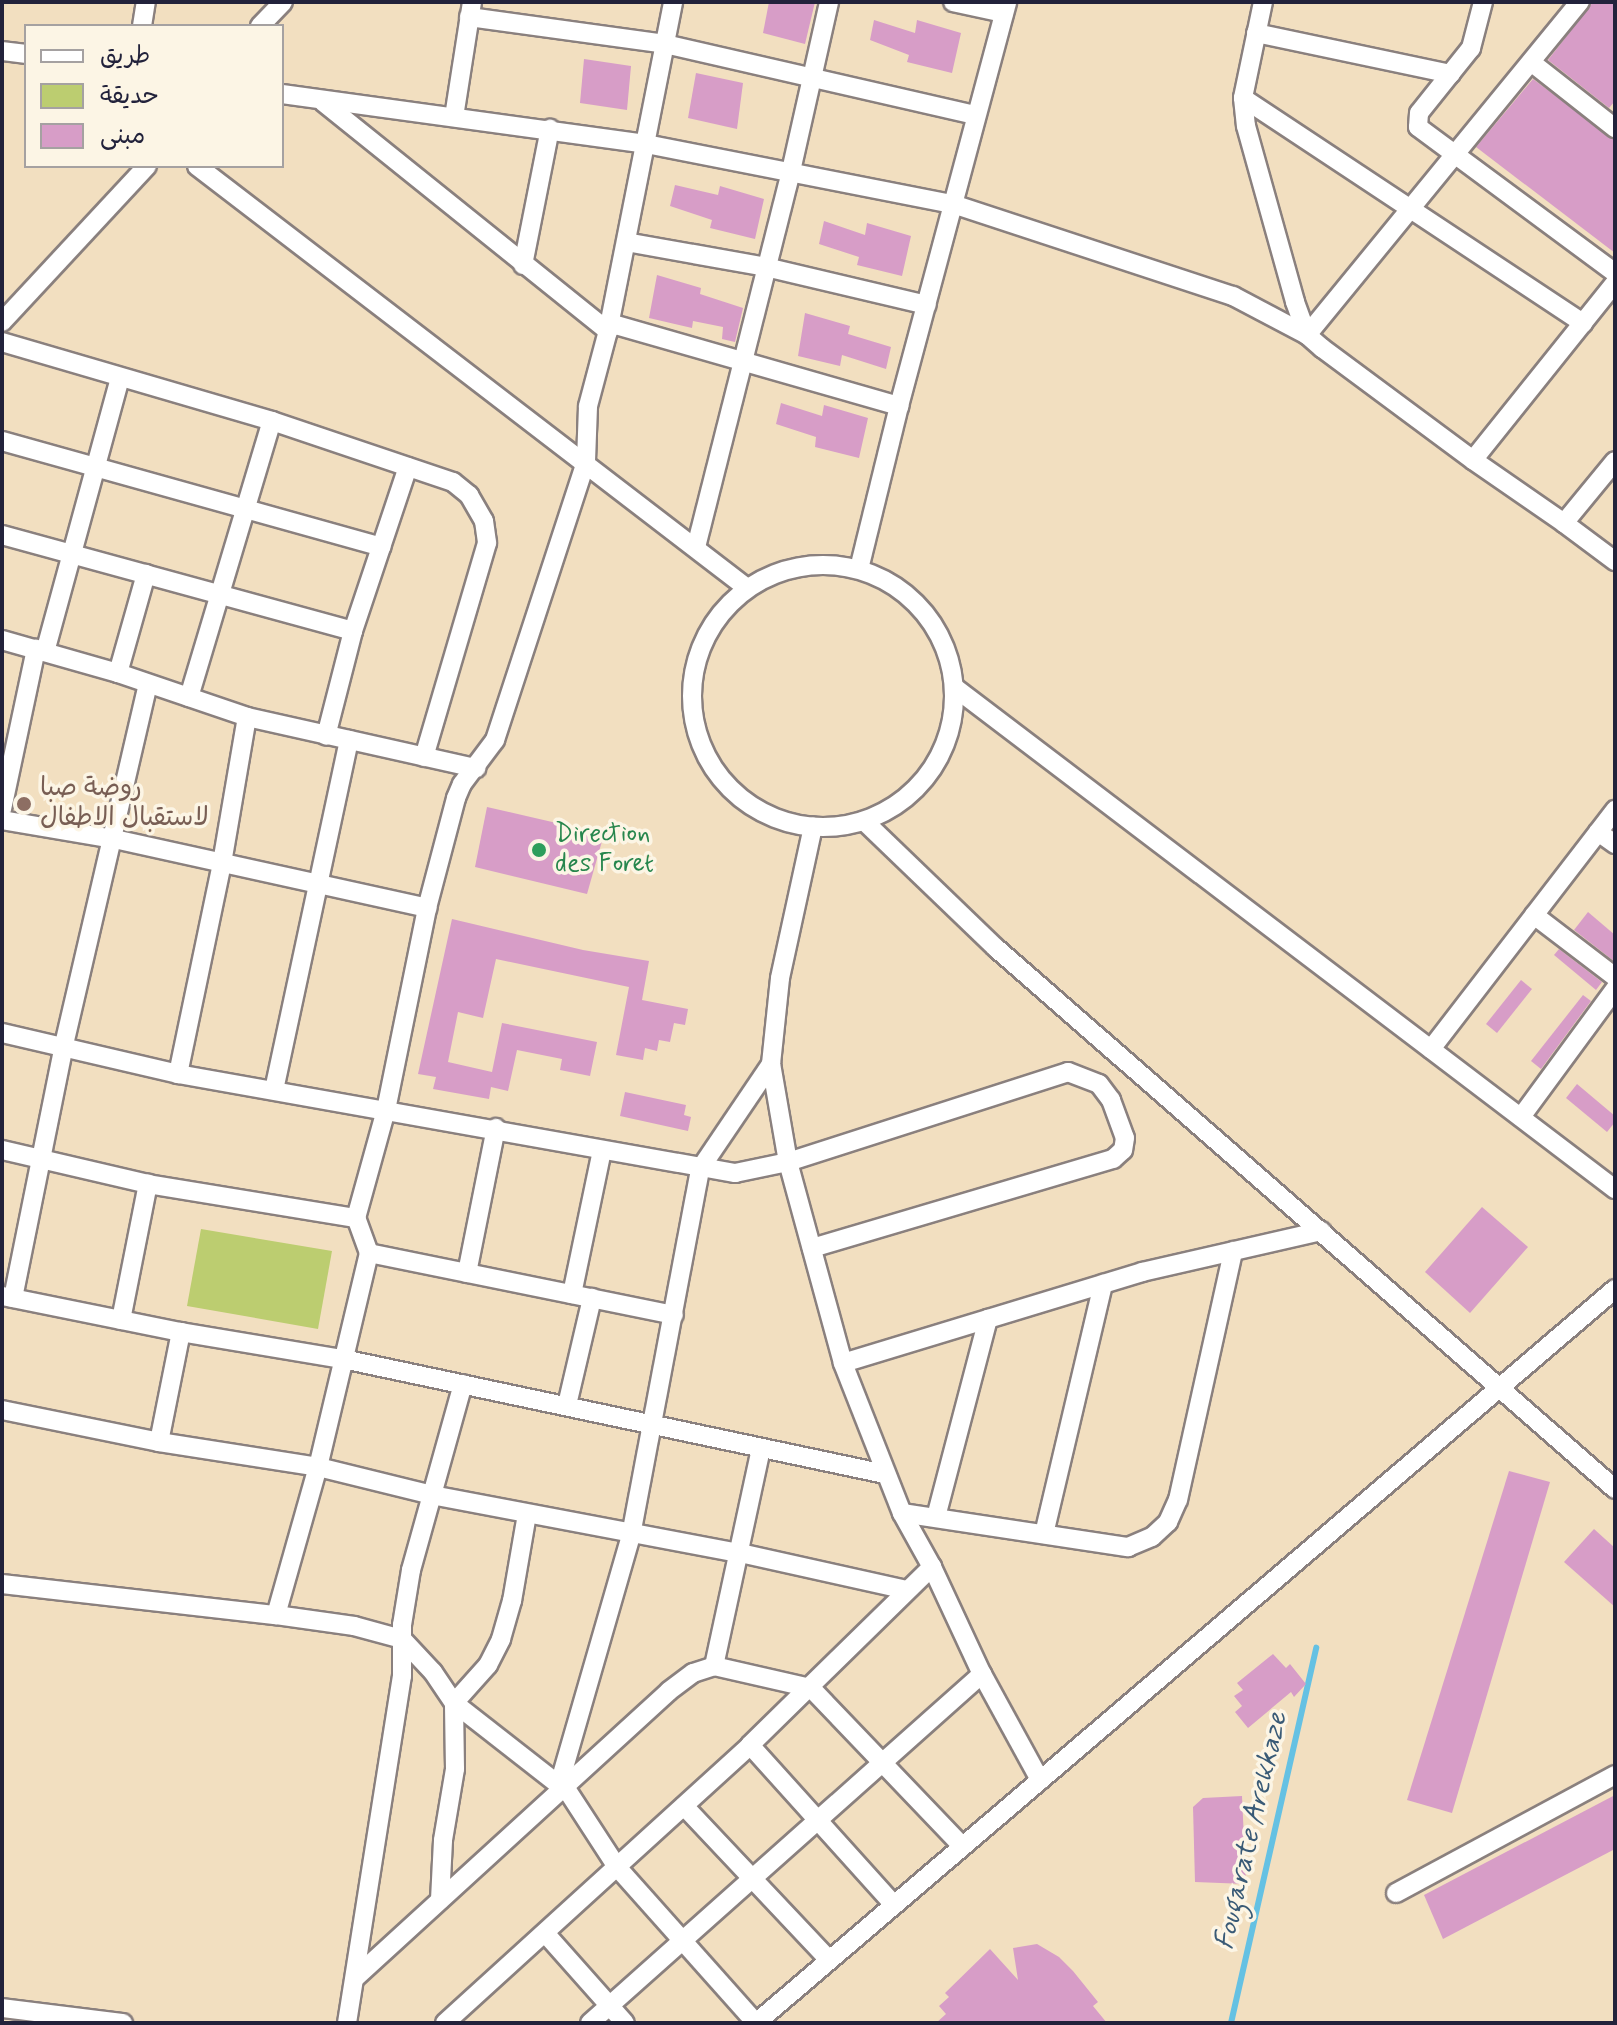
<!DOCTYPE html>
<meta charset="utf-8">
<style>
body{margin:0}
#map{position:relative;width:1617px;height:2025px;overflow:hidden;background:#f2dfc0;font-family:Mynerve,"Playpen Sans Arabic",sans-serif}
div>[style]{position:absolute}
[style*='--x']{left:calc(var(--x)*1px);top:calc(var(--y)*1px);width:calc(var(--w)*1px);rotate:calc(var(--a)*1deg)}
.green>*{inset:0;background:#bccd70}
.stream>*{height:6px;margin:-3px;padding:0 3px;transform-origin:3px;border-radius:3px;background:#65c1e3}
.building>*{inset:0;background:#d79dc7}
.roads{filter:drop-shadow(2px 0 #8a807e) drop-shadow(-2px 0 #8a807e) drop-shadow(0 2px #8a807e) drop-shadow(0 -2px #8a807e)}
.minor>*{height:18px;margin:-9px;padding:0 9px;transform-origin:9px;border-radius:9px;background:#fff}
.minor>.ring{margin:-9px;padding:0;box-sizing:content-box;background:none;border:18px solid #fff;border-radius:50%}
.dots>*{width:22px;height:22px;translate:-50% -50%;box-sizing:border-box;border:4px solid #fcf5e5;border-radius:50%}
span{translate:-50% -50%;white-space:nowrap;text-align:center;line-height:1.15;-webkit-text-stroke:7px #fcf5e5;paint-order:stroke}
.education-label{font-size:26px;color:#785e54}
.left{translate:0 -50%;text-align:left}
.leisure-label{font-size:26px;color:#27864d}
.water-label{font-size:28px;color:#395a76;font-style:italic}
.frame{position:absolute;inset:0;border:4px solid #22223b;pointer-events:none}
.legend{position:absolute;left:24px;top:24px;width:260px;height:144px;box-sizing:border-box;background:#fcf5e5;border:2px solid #a5a1a1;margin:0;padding:10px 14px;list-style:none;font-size:24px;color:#22223b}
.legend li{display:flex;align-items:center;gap:16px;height:40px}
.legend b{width:40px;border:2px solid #a5a1a1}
</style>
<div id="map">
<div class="green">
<div style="clip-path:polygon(201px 1229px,332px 1251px,318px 1329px,187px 1306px)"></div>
</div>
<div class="stream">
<div style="--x:1231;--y:2023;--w:385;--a:-77.2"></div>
</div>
<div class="building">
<div style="clip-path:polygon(769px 2px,815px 2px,805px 44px,763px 33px)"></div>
<div style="clip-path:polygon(1593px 2px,1615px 2px,1615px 101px,1609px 108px,1548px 60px)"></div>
<div style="clip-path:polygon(874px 20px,915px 33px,917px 20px,961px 33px,952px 73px,907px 62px,909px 55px,870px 40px)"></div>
<div style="clip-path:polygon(584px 59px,631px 66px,627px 110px,580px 103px)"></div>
<div style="clip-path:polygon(696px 73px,743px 83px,737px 129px,688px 118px)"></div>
<div style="clip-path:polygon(1533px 79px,1615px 140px,1615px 253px,1476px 147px)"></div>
<div style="clip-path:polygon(675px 185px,718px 195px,720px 186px,764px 199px,755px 239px,710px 228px,712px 220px,670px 206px)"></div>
<div style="clip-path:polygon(824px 221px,865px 235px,867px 223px,911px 236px,902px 276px,857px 265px,859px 257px,819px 244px)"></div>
<div style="clip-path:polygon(657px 275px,701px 288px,700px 294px,743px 308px,735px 342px,722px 339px,723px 327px,693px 321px,692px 328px,649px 318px)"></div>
<div style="clip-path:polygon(805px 313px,850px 326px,848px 334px,891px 347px,886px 369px,842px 355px,840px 366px,798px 356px)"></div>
<div style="clip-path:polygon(781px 403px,822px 416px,824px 405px,868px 418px,859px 458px,815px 447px,816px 437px,776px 424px)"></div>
<div style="clip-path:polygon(487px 807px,604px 834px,587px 894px,475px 867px)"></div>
<div style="clip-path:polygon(1588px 912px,1615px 935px,1615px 962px,1574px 930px)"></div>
<div style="clip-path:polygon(452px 919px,583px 950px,649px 961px,642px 1000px,688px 1009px,685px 1025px,674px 1023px,670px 1042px,659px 1040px,657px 1051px,645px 1048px,643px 1060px,616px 1055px,629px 987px,496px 959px,483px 1018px,458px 1012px,448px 1062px,492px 1072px,502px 1023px,597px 1042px,590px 1076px,560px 1070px,562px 1059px,517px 1050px,508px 1091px,491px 1087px,489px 1099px,433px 1089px,436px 1077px,418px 1074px)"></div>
<div style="clip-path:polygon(1559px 949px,1602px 982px,1596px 990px,1554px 955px)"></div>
<div style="clip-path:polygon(1521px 980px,1532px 989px,1497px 1033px,1486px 1024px)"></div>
<div style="clip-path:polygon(1583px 995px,1591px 1001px,1541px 1069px,1531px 1061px)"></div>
<div style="clip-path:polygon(1577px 1084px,1615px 1116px,1615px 1122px,1607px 1132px,1566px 1098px)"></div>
<div style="clip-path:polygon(625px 1092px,686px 1105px,684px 1115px,691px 1117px,688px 1131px,620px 1116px)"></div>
<div style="clip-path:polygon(1482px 1207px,1528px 1247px,1470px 1313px,1425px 1272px)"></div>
<div style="clip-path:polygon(1509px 1471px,1550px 1482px,1452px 1813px,1407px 1800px)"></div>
<div style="clip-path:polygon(1594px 1529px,1615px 1548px,1615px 1607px,1564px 1562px)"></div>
<div style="clip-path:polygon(1273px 1654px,1286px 1668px,1290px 1664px,1306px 1684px,1294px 1697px,1291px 1692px,1248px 1728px,1235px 1712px,1242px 1706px,1234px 1696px,1243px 1690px,1237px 1683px)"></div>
<div style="clip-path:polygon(1615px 1795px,1615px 1849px,1443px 1939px,1424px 1895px)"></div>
<div style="clip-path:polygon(1242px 1796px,1246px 1884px,1195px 1882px,1193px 1807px,1203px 1798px)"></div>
<div style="clip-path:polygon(1037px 1944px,1059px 1957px,1073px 1971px,1098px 2002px,1093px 2006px,1107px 2023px,936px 2023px,946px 2014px,939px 2006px,949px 1997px,945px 1993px,990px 1949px,1018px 1980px,1013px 1948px)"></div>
</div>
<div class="roads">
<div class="minor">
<div style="--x:953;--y:2;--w:52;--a:12.2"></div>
<div style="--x:1263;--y:2;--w:98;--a:101.8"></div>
<div style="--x:1243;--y:98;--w:28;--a:84"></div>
<div style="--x:1246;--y:126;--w:183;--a:74.4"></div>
<div style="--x:1295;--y:302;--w:35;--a:70"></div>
<div style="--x:1307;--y:335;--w:20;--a:41"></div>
<div style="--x:1322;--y:348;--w:188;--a:36.6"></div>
<div style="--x:1473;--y:460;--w:227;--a:-51.3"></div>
<div style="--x:1483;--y:2;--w:48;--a:104.6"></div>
<div style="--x:1471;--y:48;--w:83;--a:128.7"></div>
<div style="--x:1419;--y:113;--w:14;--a:94"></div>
<div style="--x:1418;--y:127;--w:245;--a:36.5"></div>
<div style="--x:469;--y:17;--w:198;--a:7.8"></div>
<div style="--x:665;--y:44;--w:319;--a:12.9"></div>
<div style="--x:142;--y:26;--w:24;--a:-81"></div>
<div style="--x:260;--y:26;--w:33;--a:-46"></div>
<div style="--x:1256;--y:33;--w:199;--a:11.9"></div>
<div style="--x:2;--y:51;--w:24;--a:7"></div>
<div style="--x:1531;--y:62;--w:107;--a:38.2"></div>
<div style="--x:282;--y:94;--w:367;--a:7.8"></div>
<div style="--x:646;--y:144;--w:313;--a:11.1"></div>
<div style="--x:953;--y:204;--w:295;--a:18.2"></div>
<div style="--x:1233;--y:296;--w:84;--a:27.8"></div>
<div style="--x:1307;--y:335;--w:431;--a:-50.7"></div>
<div style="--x:1243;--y:98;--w:408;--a:33.5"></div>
<div style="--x:323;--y:102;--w:366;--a:38.8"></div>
<div style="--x:454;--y:117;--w:116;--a:-81.1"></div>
<div style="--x:197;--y:166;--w:693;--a:37.5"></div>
<div style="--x:626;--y:242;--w:142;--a:10.1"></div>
<div style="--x:766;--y:267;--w:165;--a:13.3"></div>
<div style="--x:523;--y:265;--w:139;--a:-78.8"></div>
<div style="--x:2;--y:322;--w:213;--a:-47.1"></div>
<div style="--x:609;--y:323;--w:302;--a:16"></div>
<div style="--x:2;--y:342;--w:281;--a:16.3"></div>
<div style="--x:272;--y:421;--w:191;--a:18.6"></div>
<div style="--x:453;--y:482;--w:21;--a:39"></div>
<div style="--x:469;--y:495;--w:30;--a:60"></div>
<div style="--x:484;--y:521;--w:22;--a:82"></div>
<div style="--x:487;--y:543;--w:223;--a:106.4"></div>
<div style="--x:2;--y:441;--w:394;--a:15.6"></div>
<div style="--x:1473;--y:460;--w:111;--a:34.7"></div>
<div style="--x:1564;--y:523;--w:80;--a:-50.6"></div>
<div style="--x:1564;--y:523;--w:64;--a:36.7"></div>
<div style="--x:2;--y:535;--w:364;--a:15.3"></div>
<div style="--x:353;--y:631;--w:108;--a:104.4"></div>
<div style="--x:696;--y:547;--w:388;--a:-75.8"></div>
<div style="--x:791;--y:171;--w:173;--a:-77.3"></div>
<div class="ring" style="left:692px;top:565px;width:244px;height:244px"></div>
<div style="--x:859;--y:569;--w:168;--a:-76.2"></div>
<div style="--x:899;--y:406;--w:418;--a:-75"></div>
<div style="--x:353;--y:631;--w:173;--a:-71.5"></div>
<div style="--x:2;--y:640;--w:121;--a:15.9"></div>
<div style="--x:118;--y:673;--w:136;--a:18.8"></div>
<div style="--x:247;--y:717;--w:235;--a:12.6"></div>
<div style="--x:45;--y:652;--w:284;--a:-74.7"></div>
<div style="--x:118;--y:673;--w:103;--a:-74.2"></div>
<div style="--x:954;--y:687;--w:830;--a:37.22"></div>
<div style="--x:189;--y:697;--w:288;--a:-73.3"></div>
<div style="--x:2;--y:809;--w:164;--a:-78"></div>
<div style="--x:2;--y:820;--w:114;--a:9.6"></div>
<div style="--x:114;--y:839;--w:321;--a:12.4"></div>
<div style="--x:864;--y:821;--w:183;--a:43.9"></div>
<div style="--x:996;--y:948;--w:822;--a:41.15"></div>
<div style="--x:1598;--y:832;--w:21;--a:35"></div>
<div style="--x:1534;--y:915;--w:102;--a:37.4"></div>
<div style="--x:2;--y:1033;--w:181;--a:13.1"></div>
<div style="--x:178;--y:1074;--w:566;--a:10.08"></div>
<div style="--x:735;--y:1173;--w:54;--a:-11.7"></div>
<div style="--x:788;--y:1162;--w:294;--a:-17.8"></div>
<div style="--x:1068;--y:1072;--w:33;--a:21"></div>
<div style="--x:1099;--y:1084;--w:20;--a:53"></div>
<div style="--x:1111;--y:1100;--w:40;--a:69.8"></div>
<div style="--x:1125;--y:1138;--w:12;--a:99"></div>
<div style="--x:1123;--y:1150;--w:13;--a:138"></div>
<div style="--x:1113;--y:1159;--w:314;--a:163.5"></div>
<div style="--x:1431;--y:1049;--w:302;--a:-52.4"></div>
<div style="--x:178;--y:1074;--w:216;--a:-78.2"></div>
<div style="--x:222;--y:863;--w:148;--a:-80.3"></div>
<div style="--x:274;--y:1090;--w:358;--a:-77.9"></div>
<div style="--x:1521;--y:1117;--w:159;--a:-53.7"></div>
<div style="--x:2;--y:1150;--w:150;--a:13.1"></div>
<div style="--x:148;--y:1184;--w:211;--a:9.3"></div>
<div style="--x:369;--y:1253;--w:311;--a:11.5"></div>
<div style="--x:467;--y:1273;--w:148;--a:-78.7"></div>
<div style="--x:572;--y:1294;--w:146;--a:-78.2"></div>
<div style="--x:2;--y:1296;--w:183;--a:11.4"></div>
<div style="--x:181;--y:1332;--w:164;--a:9.5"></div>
<div style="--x:343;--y:1359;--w:554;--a:11.98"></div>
<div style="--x:13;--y:1298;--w:254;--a:-78.6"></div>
<div style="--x:63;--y:1049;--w:374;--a:-76.9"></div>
<div style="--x:121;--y:1320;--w:139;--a:-78.8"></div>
<div style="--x:843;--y:1363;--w:313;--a:-16.9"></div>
<div style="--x:1142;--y:1272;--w:184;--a:-12.9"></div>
<div style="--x:567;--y:1405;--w:110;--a:-76.8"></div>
<div style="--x:2;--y:1410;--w:160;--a:11.5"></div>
<div style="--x:159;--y:1442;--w:161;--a:8.9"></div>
<div style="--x:318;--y:1467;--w:117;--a:13.8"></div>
<div style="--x:432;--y:1495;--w:313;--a:10.7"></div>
<div style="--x:740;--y:1553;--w:171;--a:12.5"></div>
<div style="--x:159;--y:1442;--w:112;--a:-78.7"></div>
<div style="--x:902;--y:1513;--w:229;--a:8.6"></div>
<div style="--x:1128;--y:1547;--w:26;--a:-23"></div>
<div style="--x:1152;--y:1537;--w:22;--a:-43"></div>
<div style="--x:1168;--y:1522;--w:24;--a:-66"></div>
<div style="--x:1178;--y:1500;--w:255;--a:-77.5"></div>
<div style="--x:936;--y:1517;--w:205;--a:-75.3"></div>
<div style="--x:1044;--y:1534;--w:257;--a:-76.7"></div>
<div style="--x:932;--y:1567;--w:118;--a:65"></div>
<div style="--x:982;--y:1674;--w:121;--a:61.3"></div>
<div style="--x:2;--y:1584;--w:276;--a:6.5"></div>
<div style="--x:276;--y:1615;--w:79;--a:8"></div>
<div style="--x:354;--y:1626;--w:50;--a:15.2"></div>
<div style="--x:402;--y:1639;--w:45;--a:46.8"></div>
<div style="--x:433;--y:1672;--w:37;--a:56"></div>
<div style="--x:454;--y:1703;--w:133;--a:38"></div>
<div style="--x:276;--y:1615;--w:154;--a:-74.2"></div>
<div style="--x:318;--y:1467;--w:220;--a:-76.6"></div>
<div style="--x:369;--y:1253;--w:37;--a:-110"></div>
<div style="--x:356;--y:1218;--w:112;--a:-74.5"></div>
<div style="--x:386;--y:1110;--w:206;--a:-78.5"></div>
<div style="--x:427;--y:908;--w:114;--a:-75.2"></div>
<div style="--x:456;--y:798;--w:15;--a:-67"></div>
<div style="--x:462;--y:784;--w:55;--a:-53.1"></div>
<div style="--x:495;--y:740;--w:293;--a:-71.9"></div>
<div style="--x:586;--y:461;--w:55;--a:-87.9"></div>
<div style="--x:588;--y:406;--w:78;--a:-75.1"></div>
<div style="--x:608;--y:331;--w:335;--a:-78.8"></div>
<div style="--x:714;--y:1666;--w:223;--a:-77.8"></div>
<div style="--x:750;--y:1745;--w:215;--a:48"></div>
<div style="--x:684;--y:1806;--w:212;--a:46.7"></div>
<div style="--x:1396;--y:1893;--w:249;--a:-28.3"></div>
<div style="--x:440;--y:1900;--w:60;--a:-87.1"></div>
<div style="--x:443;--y:1840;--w:72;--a:-80.4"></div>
<div style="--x:455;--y:1769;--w:66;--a:-90.9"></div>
<div style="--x:454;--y:1703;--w:51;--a:-48.2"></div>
<div style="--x:488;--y:1665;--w:29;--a:-63"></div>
<div style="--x:501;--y:1639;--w:40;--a:-74"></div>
<div style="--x:512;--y:1601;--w:88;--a:-80.2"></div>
<div style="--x:545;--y:1933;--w:120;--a:48.4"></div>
<div style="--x:355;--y:1978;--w:425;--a:-42.4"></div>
<div style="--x:669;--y:1691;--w:30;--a:-37"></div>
<div style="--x:693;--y:1673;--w:22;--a:-18"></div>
<div style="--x:714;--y:1666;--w:99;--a:12.8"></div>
<div style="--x:811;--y:1688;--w:219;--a:46.3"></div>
<div style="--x:2;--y:2008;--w:122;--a:7.1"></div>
<div style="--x:347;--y:2023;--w:351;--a:-81"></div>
<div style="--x:402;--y:1676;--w:51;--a:-90"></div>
<div style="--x:402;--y:1625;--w:56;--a:-80.7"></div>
<div style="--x:411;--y:1570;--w:193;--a:-74.4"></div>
<div style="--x:445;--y:2023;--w:413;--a:-42.3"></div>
<div style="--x:750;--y:1745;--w:255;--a:-44.4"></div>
<div style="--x:932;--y:1567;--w:62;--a:-119.1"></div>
<div style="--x:902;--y:1513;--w:161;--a:-111.5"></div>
<div style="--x:843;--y:1363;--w:208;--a:-105.3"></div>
<div style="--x:788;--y:1162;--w:99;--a:-99.8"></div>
<div style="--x:771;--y:1064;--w:86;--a:-84"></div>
<div style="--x:780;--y:978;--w:155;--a:-77.7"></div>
<div style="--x:590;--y:2023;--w:525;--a:-41.68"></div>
<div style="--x:756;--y:2023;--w:1130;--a:-40.51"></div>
<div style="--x:756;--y:2023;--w:209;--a:-131.7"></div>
<div style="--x:617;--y:1867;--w:95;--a:-123"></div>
<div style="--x:565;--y:1787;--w:6;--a:-162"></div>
<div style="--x:559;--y:1785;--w:260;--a:-73.9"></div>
<div style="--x:631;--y:1535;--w:372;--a:-79.3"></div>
<div style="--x:700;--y:1169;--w:127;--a:-55.9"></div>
</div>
</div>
<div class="dots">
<div style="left:24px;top:804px;background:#8d6e63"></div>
<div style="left:539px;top:850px;background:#2e9e5b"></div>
</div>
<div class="education-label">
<span class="left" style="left:40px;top:804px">روضة صبا<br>لاستقبال الاطفال</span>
</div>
<div class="leisure-label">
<span class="left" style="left:555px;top:850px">Direction<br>des Foret</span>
</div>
<div class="water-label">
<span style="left:1252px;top:1831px;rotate:-77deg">Fougarate Arekkaze</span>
</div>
<div class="frame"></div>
<ul class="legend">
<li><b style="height:10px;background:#fff"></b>طريق</li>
<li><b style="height:22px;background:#bccd70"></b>حديقة</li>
<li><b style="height:22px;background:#d79dc7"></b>مبنى</li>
</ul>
</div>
